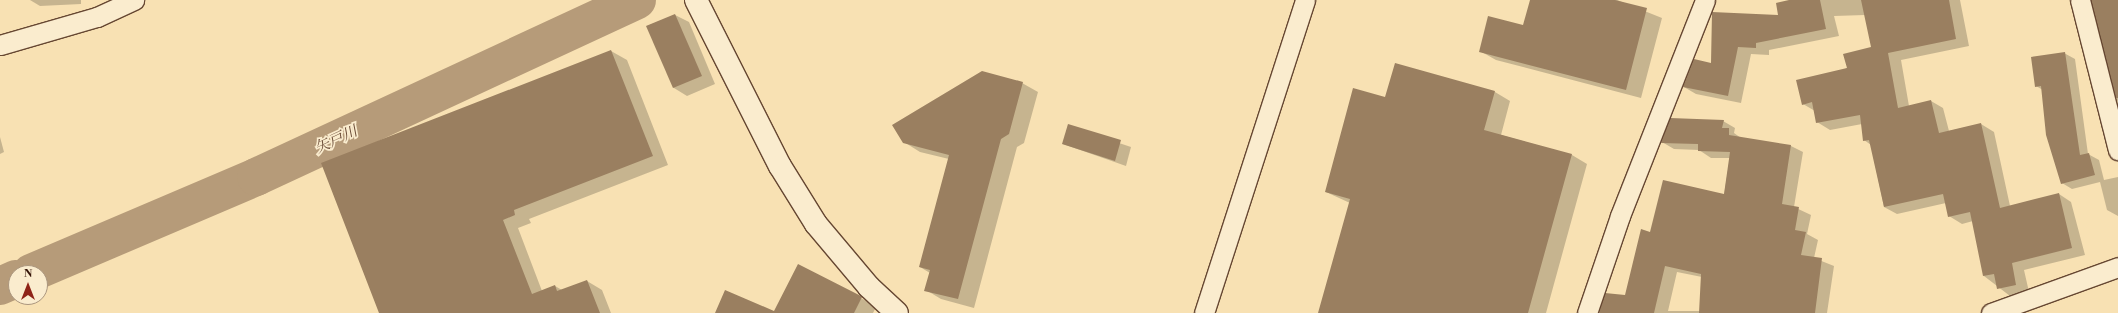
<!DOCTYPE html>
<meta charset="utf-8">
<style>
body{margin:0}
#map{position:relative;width:2118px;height:313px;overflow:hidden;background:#f8e1b3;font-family:"Libre Bodoni","Noto Serif JP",serif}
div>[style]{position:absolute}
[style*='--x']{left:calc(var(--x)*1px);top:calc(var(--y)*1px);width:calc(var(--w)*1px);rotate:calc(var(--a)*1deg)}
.shadow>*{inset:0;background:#0003}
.river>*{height:38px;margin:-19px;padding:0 19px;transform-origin:19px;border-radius:19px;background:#b69b79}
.building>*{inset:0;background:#9a7f60}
.roads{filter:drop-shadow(1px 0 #664732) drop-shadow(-1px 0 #664732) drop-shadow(0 1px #664732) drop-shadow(0 -1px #664732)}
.minor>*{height:19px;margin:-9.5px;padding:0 9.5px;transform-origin:9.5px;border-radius:9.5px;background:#faecce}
.tertiary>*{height:22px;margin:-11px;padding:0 11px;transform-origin:11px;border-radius:11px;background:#faecce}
span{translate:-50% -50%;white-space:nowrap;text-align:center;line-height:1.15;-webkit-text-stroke:3.5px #faecce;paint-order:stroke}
.water-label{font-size:15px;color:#694a35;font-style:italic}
.north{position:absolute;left:8px;top:265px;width:40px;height:40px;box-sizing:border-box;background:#faecce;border:1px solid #ab967e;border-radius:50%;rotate:0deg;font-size:11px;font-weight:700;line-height:16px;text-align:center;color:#351407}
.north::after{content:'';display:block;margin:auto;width:14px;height:18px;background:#8f2418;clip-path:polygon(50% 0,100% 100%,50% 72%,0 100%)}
</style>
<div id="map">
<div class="shadow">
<div style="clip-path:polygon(30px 0,81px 0,81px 4px,40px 6px)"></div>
<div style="clip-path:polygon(1531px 0,1617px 0,1662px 18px,1641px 98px,1496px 60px,1480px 51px,1524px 26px)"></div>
<div style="clip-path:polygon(1794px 0,1960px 0,1969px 46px,1901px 60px,1909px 106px,1931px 101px,1943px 108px,1949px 131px,1981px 124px,1994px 132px,2010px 206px,2059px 194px,2071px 202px,2085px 255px,2024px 270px,2029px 292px,2010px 296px,1984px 276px,1973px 221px,1962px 224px,1949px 216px,1946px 203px,1897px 214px,1884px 207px,1871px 145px,1864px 140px,1862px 124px,1830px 130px,1817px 122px,1815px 111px,1803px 104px,1872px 47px,1865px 15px,1834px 16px,1839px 36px,1769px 50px,1769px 55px,1751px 54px,1741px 103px,1696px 94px,1684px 87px,1779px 16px)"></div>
<div style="clip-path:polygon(2090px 0,2118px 0,2118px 106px)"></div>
<div style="clip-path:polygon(675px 15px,689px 22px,715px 84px,687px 96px,674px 88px,647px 26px)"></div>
<div style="clip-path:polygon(611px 51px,627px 60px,668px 165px,529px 219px,531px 223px,518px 228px,542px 291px,555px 286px,562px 290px,587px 281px,602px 290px,611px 313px,380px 313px)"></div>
<div style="clip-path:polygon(2064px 53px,2075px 59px,2088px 154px,2099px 160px,2104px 180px,2118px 177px,2118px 216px,2107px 210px,2100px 182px,2072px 189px,2062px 183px,2043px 90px,2036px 86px)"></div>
<div style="clip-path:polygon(1022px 83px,1038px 92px,1024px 143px,1017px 147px,974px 308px,941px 299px,926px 290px,930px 273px,920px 267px,949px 159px,920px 152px,904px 142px)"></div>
<div style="clip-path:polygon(1495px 92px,1510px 101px,1501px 135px,1572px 155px,1587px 164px,1546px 313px,1319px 313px,1350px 203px,1326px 192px,1386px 98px)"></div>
<div style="clip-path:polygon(evenodd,1723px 121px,1735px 128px,1734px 133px,1741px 138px,1791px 146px,1803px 152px,1794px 207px,1811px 215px,1807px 234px,1818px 240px,1814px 258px,1834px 266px,1827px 313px,1601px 313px,1626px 296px,1651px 233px,1724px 195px,1730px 158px,1711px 158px,1699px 150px,1674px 149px,1662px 142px,1723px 121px,1677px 272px,1702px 277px,1700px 311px,1668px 311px,1677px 272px)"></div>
<div style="clip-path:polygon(1068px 126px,1131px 147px,1126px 166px,1063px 144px)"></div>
<div style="clip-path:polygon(0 137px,4px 152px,0 154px)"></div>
<div style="clip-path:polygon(861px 298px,876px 307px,873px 313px,716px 313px,774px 313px)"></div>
</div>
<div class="river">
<div style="--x:31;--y:273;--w:245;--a:-23.1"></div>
<div style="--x:256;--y:177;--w:420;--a:-24.9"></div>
<div style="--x:0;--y:286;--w:17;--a:-24"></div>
</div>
<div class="building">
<div style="clip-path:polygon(1530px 0,1615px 0,1647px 8px,1626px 90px,1479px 52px,1488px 16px,1523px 25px)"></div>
<div style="clip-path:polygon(1789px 0,1820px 0,1826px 29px,1756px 43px,1756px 48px,1738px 47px,1728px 96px,1683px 87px,1694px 59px,1711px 63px,1712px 12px,1778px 15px,1776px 3px)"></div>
<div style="clip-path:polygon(1861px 0,1949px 0,1956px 39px,1888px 53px,1898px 108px,1931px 100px,1939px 133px,1981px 123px,2000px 208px,2059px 193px,2072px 248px,2012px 263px,2016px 285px,1997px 289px,1994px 274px,1983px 276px,1970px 212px,1948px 217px,1943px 194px,1884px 207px,1869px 140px,1863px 141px,1860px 115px,1816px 123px,1812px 102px,1802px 105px,1796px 80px,1847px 68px,1843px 54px,1871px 47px)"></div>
<div style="clip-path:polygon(2091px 0,2118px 0,2118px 98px,2116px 98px)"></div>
<div style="clip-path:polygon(675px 14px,702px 76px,673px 88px,646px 26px)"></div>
<div style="clip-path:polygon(611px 50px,653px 156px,514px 210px,515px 215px,503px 220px,532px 294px,555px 285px,557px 291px,587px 280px,600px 313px,379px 313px,321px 163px)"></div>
<div style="clip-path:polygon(2065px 52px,2080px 155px,2089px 153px,2095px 175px,2061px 184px,2046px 135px,2041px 86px,2035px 87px,2031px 57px)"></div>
<div style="clip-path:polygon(1395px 63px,1495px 91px,1484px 130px,1572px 154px,1528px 313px,1318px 313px,1350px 199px,1325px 192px,1353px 88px,1385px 97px)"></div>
<div style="clip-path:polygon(982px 71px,1023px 82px,1009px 134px,1001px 139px,958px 299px,924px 291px,930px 270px,919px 267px,949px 155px,903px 143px,892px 125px)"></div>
<div style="clip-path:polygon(1670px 118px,1724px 120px,1722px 128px,1729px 128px,1729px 135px,1791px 145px,1782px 204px,1799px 207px,1795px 230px,1806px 232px,1801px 255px,1822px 258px,1815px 313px,1699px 313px,1701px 274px,1665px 266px,1654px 313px,1599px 313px,1605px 293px,1625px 295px,1641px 229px,1650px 232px,1663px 180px,1724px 194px,1730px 152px,1698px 151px,1698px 144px,1661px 143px)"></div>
<div style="clip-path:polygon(1068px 124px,1121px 140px,1115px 161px,1062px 144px)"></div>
<div style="clip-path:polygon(798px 264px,859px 295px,862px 297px,854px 313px,715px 313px,725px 290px,774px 311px)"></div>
</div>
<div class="roads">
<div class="minor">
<div style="--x:2080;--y:0;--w:155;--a:75.8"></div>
<div style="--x:0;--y:45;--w:101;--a:-16.1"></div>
<div style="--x:97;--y:17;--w:41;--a:-24.7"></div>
<div style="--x:1204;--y:313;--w:329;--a:-72.1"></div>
<div style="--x:1587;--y:313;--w:102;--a:-71.2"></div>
<div style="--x:1620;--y:216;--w:232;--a:-68.5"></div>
<div style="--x:1991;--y:313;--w:135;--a:-19.9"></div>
</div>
<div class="tertiary">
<div style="--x:696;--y:0;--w:186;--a:63.2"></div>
<div style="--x:780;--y:166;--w:68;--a:58.2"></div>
<div style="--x:816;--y:224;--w:82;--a:49.9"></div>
<div style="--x:869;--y:287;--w:38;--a:43"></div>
</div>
</div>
<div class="water-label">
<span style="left:336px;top:140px;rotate:-25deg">矢戸川</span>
</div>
<div class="north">N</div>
</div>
